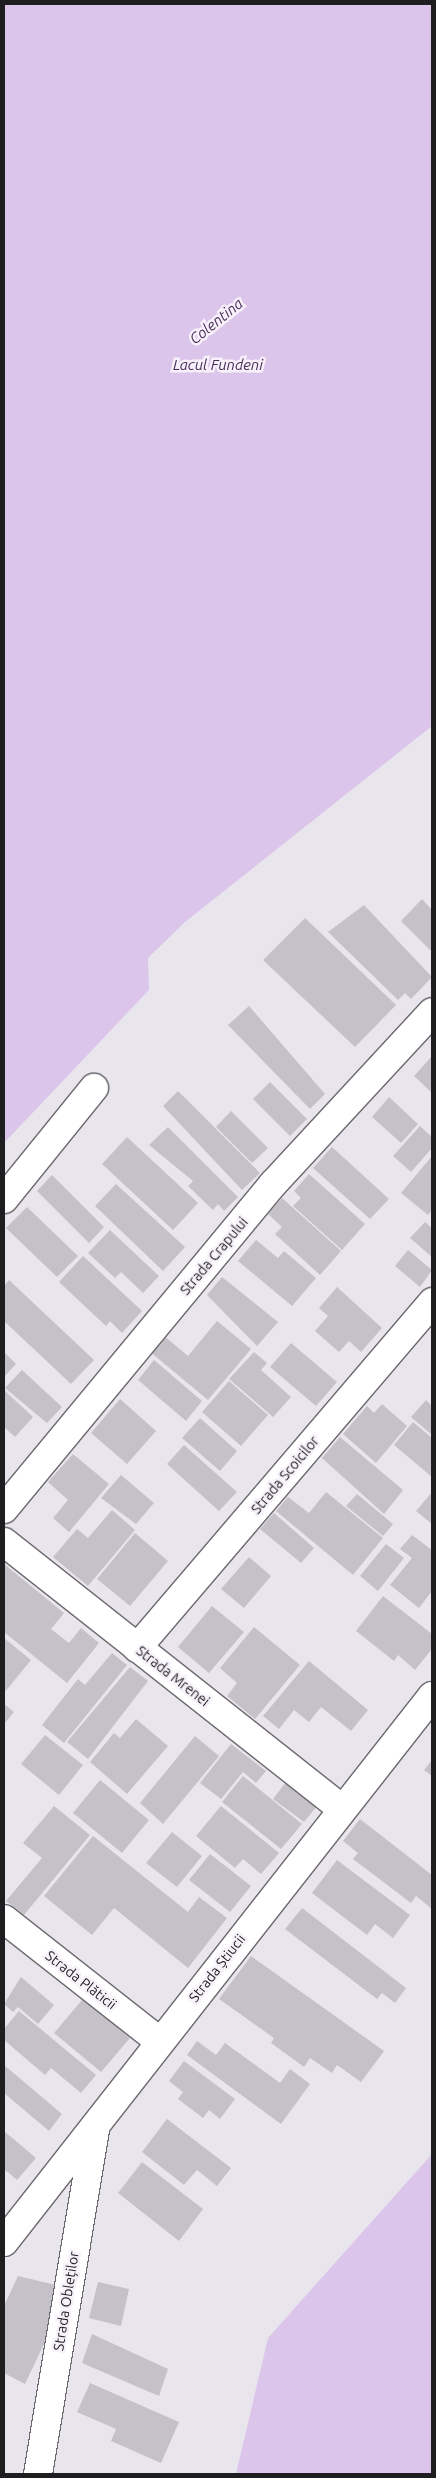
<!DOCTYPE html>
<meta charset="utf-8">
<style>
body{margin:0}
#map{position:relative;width:436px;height:2478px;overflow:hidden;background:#e9e5ed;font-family:Ubuntu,sans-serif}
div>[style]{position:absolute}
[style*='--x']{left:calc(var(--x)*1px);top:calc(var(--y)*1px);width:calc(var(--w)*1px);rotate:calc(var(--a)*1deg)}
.water>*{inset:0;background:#dcc5eb}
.building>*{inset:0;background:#c5c1c8}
.roads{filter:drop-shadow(1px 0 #6c686f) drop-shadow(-1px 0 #6c686f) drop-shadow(0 1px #6c686f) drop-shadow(0 -1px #6c686f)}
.minor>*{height:28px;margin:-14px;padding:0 14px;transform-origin:14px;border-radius:14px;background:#fff}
span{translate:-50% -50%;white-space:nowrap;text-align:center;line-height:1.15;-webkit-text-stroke:5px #f7f2fa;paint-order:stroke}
.street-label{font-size:14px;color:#1e1d20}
.water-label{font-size:15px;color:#492c5b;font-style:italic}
.frame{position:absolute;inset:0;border:5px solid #1e1d20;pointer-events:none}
</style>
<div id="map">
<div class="water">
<div style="clip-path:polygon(4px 4px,432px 4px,432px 726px,185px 922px,148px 958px,149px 990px,4px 1143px)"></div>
<div style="clip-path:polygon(432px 2154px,432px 2474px,236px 2474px,268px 2338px)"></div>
</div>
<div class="building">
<div style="clip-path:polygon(422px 899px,432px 910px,432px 952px,401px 921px)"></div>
<div style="clip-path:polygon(364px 905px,432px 977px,411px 999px,405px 993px,398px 1000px,328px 932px)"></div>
<div style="clip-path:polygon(305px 918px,396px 1005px,355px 1047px,263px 960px)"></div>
<div style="clip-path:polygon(249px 1006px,325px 1094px,310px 1109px,228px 1025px)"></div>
<div style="clip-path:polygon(432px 1056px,432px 1093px,414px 1076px)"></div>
<div style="clip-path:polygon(270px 1082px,307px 1119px,290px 1136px,253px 1099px)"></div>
<div style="clip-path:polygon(178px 1091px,260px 1173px,242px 1190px,163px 1106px)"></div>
<div style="clip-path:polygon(389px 1097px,418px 1124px,401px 1143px,372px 1117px)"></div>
<div style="clip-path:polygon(231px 1111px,268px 1148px,252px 1163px,216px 1127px)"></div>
<div style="clip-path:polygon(420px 1126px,432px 1137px,432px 1148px,411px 1172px,393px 1156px)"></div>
<div style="clip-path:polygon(168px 1127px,238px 1197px,224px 1211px,218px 1204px,213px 1210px,188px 1186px,193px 1181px,149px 1145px)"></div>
<div style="clip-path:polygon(127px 1137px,198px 1203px,173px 1230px,102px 1164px)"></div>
<div style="clip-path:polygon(332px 1147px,389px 1199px,370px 1219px,313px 1168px)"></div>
<div style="clip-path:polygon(432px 1156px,432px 1210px,428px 1215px,401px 1193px)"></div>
<div style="clip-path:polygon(309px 1174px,365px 1224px,342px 1250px,293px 1206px,301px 1198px,294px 1191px)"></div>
<div style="clip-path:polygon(52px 1175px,104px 1227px,89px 1243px,37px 1191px)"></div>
<div style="clip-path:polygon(116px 1184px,185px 1247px,163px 1271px,95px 1206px)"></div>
<div style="clip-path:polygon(282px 1198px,341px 1251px,320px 1275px,275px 1234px,282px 1227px,268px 1214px)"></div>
<div style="clip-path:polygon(27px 1207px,78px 1256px,57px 1277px,6px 1228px)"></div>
<div style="clip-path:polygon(425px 1222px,432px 1228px,432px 1257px,410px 1238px)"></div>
<div style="clip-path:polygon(110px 1230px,159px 1276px,143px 1293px,121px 1272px,115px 1278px,88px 1253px)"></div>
<div style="clip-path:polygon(256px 1240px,278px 1258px,284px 1251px,316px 1278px,292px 1306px,238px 1261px)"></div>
<div style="clip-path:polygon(408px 1250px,432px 1270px,420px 1287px,395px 1266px)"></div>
<div style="clip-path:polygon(83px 1256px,142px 1311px,122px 1333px,110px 1321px,106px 1326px,59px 1282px)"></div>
<div style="clip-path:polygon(222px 1277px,278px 1322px,257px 1346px,207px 1295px)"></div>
<div style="clip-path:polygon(9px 1280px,94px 1360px,71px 1384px,4px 1321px,4px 1286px)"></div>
<div style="clip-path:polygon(337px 1287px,382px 1328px,361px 1352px,349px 1341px,339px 1352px,315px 1331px,328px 1316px,319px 1308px)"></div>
<div style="clip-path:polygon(217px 1321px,251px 1349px,208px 1400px,149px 1351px,163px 1335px,188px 1356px)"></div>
<div style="clip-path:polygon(291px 1343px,337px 1382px,316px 1406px,270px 1367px)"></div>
<div style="clip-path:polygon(4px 1352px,16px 1364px,4px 1377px)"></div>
<div style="clip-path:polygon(254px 1352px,267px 1363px,261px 1370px,291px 1397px,273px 1417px,229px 1379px)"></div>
<div style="clip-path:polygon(154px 1360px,202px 1401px,186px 1421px,138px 1380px)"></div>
<div style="clip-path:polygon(22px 1370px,62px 1407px,47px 1423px,5px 1388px)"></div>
<div style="clip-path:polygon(229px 1381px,268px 1415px,241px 1446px,202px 1412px)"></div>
<div style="clip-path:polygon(4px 1390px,33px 1417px,15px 1437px,4px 1427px)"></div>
<div style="clip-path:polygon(120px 1399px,156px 1431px,127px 1464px,91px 1433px)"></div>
<div style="clip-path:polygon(426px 1400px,432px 1406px,432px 1435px,411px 1417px)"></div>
<div style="clip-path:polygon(382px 1404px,407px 1426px,376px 1463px,343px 1434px,367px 1406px,374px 1413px)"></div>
<div style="clip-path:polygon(200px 1418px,237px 1451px,220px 1471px,182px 1438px)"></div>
<div style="clip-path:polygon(413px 1422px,432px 1438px,432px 1477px,394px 1445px)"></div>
<div style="clip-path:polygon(340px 1437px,403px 1490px,384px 1514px,322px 1458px)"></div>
<div style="clip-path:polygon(184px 1445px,237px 1492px,219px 1511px,167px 1464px)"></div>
<div style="clip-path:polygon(73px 1454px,109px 1484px,69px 1532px,53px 1518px,68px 1500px,48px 1482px)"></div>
<div style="clip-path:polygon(121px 1475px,154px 1503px,136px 1524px,101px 1498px)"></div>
<div style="clip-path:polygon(326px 1492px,383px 1538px,353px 1575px,276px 1511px,288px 1497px,309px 1513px)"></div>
<div style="clip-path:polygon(432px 1492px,432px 1524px,416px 1511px)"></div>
<div style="clip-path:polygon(357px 1494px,393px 1524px,383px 1536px,346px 1506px)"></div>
<div style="clip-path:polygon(112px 1510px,135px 1530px,88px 1586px,53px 1557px,77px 1529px,88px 1538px)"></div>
<div style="clip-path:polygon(274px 1513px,314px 1548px,301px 1563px,260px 1529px)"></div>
<div style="clip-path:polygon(135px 1533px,168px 1561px,130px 1606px,97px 1579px)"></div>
<div style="clip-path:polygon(412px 1535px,432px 1550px,432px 1591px,419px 1608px,390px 1585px,412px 1558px,400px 1549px)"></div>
<div style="clip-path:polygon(386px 1544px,404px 1558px,378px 1591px,360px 1576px)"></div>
<div style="clip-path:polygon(249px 1557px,271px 1576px,244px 1608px,221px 1589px)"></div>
<div style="clip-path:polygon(4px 1564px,64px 1613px,51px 1629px,69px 1643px,81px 1628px,99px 1643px,67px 1683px,4px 1632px)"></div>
<div style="clip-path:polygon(383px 1596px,432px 1634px,432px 1649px,415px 1670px,398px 1655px,394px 1661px,356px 1631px)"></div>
<div style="clip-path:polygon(212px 1606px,244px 1632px,209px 1673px,178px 1647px)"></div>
<div style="clip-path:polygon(254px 1627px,300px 1665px,255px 1719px,227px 1696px,237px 1683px,220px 1668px)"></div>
<div style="clip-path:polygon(4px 1638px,31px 1660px,4px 1693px)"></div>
<div style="clip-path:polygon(112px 1653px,127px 1665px,64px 1743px,42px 1725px,78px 1679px,85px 1685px)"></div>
<div style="clip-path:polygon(309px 1661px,368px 1710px,351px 1731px,321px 1707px,309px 1722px,294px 1710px,279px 1729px,263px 1716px)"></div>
<div style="clip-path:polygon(130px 1667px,148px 1681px,88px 1759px,67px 1742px)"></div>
<div style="clip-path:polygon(4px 1704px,14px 1712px,4px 1724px)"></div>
<div style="clip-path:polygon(136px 1719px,168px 1746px,127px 1794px,90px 1762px,114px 1733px,120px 1738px)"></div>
<div style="clip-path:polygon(45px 1735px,83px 1765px,59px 1795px,21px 1764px)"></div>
<div style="clip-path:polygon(195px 1736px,219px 1756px,163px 1824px,140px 1803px)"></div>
<div style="clip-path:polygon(231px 1744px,266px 1771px,256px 1783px,243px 1772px,221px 1799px,200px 1783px)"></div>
<div style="clip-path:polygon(432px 1760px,432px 1776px,424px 1770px)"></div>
<div style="clip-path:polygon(243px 1776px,302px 1824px,281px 1849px,222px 1802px)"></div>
<div style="clip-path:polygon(100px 1780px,149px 1820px,122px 1853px,73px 1813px)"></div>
<div style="clip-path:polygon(286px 1782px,317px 1806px,304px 1822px,273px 1799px)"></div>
<div style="clip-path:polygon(54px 1806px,90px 1835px,24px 1915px,6px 1901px,42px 1858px,23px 1843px)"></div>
<div style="clip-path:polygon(221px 1806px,279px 1853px,261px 1874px,243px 1859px,235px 1868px,196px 1836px)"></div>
<div style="clip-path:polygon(360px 1819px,432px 1875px,432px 1909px,416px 1896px,411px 1903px,353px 1859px,358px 1853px,343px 1841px)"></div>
<div style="clip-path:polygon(172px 1832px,202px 1856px,177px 1887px,146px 1863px)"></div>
<div style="clip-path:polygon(93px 1836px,188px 1912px,199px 1897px,227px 1918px,188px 1968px,114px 1908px,92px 1935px,44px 1896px)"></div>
<div style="clip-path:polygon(210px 1854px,251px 1886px,230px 1912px,189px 1880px)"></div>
<div style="clip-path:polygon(337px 1860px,410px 1915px,393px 1938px,375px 1924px,367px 1935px,312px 1893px)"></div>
<div style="clip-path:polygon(302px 1908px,406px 1988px,395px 2003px,382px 1993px,377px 1999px,285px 1929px)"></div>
<div style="clip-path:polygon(251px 1956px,384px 2051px,361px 2082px,337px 2065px,332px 2073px,310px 2058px,304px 2067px,271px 2043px,274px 2038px,219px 1999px)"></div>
<div style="clip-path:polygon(21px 1977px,54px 2005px,38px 2024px,18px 2007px,13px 2012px,4px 2004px)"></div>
<div style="clip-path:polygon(83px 1999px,130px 2038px,101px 2072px,54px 2033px)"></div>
<div style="clip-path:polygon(19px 2011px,96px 2075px,81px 2093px,51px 2068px,45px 2075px,4px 2040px,4px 2029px)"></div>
<div style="clip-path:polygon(197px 2041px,216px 2055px,225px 2043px,280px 2083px,290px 2069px,310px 2084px,281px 2124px,187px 2055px)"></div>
<div style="clip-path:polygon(184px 2061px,235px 2099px,220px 2119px,209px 2110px,203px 2118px,178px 2099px,183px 2092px,169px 2081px)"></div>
<div style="clip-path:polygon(4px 2065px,62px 2114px,49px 2131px,4px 2093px)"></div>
<div style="clip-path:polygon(167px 2119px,231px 2168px,217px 2186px,197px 2170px,184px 2185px,142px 2152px)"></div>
<div style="clip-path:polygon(4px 2131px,36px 2158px,17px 2180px,4px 2169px)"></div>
<div style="clip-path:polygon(142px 2162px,203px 2209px,179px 2241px,118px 2193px)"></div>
<div style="clip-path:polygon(18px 2276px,60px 2286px,51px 2329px,25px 2384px,4px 2373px,4px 2306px)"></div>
<div style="clip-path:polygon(98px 2282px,129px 2289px,121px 2326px,89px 2318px)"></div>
<div style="clip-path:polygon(92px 2334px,168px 2369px,159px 2396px,82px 2363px)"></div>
<div style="clip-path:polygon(90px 2383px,179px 2422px,161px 2463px,111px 2441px,116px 2429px,77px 2412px)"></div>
</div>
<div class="roads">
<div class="minor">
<div style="--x:4;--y:1199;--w:143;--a:-51"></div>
<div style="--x:4;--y:1509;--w:422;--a:-50.4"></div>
<div style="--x:273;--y:1184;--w:234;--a:-47.2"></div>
<div style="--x:4;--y:1542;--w:431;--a:38.3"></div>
<div style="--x:137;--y:1648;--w:455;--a:-49.5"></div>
<div style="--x:4;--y:1919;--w:197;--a:38.2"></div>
<div style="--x:4;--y:2242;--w:694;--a:-51.91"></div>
<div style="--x:38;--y:2474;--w:351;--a:-80.6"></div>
</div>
</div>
<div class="street-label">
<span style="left:214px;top:1256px;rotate:-50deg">Strada Crapului</span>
<span style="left:285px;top:1475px;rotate:-50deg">Strada Scoicilor</span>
<span style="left:173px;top:1676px;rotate:38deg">Strada Mrenei</span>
<span style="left:217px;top:1968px;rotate:-52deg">Strada Știucii</span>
<span style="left:81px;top:1980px;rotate:38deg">Strada Plăticii</span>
<span style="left:66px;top:2301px;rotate:-81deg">Strada Obleților</span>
</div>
<div class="water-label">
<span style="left:216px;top:321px;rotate:-39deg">Colentina</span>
<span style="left:218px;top:365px">Lacul Fundeni</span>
</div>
<div class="frame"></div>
</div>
